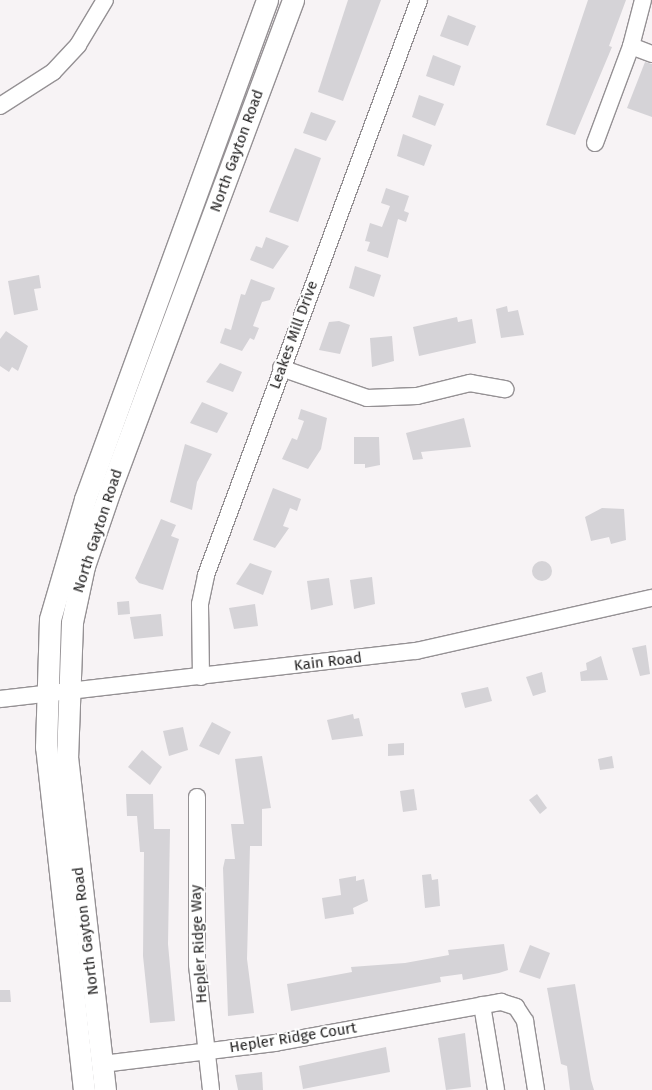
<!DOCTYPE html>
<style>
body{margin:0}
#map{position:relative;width:652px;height:1090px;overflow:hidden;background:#f7f3f5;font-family:"Fira Sans",sans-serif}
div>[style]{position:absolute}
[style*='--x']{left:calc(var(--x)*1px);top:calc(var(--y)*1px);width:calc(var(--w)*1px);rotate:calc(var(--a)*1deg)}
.building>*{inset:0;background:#d5d3d7}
.round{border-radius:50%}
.roads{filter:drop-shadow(1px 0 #959194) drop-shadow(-1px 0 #959194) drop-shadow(0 1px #959194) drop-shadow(0 -1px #959194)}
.minor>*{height:16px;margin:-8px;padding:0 8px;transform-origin:8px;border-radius:8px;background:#fff}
.major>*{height:21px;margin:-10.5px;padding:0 10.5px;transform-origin:10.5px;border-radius:10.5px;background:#fff}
span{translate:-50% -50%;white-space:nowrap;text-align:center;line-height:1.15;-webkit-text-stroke:4px #fff;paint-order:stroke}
.street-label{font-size:15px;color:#242323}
</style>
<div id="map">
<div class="building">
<div style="clip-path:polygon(348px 0,381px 0,343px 101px,318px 92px)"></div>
<div style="clip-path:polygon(588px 0,626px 0,609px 46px,612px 47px,575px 135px,546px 125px)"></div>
<div style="clip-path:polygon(448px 15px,476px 26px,468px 46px,440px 36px)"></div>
<div style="clip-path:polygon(433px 55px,461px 66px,454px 86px,426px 76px)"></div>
<div style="clip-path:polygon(645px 62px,652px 64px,652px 117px,627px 108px)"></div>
<div style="clip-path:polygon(419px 95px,444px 104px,435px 126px,412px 117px)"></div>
<div style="clip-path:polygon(311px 112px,336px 121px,326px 141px,303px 133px)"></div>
<div style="clip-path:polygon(403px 134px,432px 145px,424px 166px,397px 156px)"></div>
<div style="clip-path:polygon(295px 148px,321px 158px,298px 222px,269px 212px)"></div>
<div style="clip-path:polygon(386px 188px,409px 196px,404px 211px,409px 213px,406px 222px,398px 219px,388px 258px,367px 251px,370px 242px,365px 241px,370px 223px,382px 227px,390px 206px,381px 203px)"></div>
<div style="clip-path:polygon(266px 237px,289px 246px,273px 269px,250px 260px,256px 246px,262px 248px)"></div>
<div style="clip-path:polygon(355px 266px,381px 275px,374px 297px,349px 288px)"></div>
<div style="clip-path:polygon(39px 275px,41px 288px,34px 289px,38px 310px,14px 315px,8px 281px)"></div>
<div style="clip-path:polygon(251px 279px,275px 288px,270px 300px,262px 302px,253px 326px,259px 328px,254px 340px,250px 338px,242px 351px,220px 343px,225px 328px,231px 330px,241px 294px,245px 295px)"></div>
<div style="clip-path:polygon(507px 306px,508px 312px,518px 310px,524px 335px,501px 338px,496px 309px)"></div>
<div style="clip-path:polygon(457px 317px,458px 322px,472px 319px,476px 343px,419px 356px,413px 327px)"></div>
<div style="clip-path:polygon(339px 321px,350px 325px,340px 354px,319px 350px,329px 322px)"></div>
<div style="clip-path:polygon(6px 331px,28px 346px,18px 371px,12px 367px,9px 372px,0 366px,0 339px)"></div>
<div style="clip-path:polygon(392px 336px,394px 361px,372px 367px,370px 338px)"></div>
<div style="clip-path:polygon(220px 363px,242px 372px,233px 392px,206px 382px)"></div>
<div style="clip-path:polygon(202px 402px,228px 413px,217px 433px,190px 423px)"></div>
<div style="clip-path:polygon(301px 409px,327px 418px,321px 449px,308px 469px,282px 459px,292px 438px,297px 440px,304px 421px,298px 419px)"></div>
<div style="clip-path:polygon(464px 418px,471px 447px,421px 452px,423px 459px,413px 460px,406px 433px)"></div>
<div style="clip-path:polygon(354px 437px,379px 437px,380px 465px,365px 468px,365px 464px,354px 464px)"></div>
<div style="clip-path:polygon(185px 444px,212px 454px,197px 482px,192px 510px,170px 502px)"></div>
<div style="clip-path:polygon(273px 488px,301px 499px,297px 511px,290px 508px,283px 526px,289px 528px,275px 548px,253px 540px)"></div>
<div style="clip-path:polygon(602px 508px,624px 509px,626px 540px,611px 544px,609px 537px,591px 541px,585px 517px)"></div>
<div style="clip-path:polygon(161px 519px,176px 525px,171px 536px,179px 539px,163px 590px,139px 583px,135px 578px)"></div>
<div class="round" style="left:532px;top:561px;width:20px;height:20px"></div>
<div style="clip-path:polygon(250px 563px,272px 571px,263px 595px,236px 584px)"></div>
<div style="clip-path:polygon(372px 577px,375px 604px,354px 609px,350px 580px)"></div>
<div style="clip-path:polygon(329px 578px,333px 605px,311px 610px,307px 581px)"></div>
<div style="clip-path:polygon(129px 601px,130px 614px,118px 615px,117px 602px)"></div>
<div style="clip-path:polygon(255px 604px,258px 626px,234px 629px,229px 608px)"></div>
<div style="clip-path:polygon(161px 614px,163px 636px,134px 639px,130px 617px)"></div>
<div style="clip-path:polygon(646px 645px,650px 674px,640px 676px,632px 648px)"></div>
<div style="clip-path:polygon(601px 656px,608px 680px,581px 681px,580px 672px,587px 670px,586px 663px)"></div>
<div style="clip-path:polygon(542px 672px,546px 692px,533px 696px,526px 677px)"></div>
<div style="clip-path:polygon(488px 687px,492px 701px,465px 708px,461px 693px)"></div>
<div style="clip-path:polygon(353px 714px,354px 719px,359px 718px,363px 736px,332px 740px,327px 720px)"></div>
<div style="clip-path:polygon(212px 722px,231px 732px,219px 755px,199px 746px)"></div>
<div style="clip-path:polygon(183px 727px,188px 750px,169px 756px,163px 731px)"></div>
<div style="clip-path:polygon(404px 743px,404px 755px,388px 756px,388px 744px)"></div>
<div style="clip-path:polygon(142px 750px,162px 767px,150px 785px,128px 767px)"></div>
<div style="clip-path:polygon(262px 756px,271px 808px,262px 809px,262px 846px,250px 846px,247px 959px,254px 1013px,228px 1016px,223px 868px,225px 859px,235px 859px,231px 824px,244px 824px,235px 759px)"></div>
<div style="clip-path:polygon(612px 756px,614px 768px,600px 770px,598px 759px)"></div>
<div style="clip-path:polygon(414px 789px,417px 810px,403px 812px,400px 791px)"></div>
<div style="clip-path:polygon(126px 794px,153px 794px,154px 829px,170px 829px,168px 944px,175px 1021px,150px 1023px,143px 956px,144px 852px,140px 852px,137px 816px,127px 816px)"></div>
<div style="clip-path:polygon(537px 794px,547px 808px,540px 814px,529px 800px)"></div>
<div style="clip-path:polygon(431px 874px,432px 880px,438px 879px,440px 906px,425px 908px,422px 875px)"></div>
<div style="clip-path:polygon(356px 876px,356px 881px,364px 879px,368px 901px,353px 908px,354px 914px,325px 919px,322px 898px,341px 895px,339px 879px)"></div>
<div style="clip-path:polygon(504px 944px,508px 970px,499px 973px,463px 980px,462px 974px,440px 977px,441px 982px,291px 1011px,287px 984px,352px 972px,351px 967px,405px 963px,449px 955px,448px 950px)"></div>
<div style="clip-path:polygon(530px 945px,550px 953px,540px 979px,519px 972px)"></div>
<div style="clip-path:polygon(575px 984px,591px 1080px,594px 1090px,570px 1090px,567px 1066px,561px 1064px,547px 988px)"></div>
<div style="clip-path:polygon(0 990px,10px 990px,11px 1002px,0 1002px)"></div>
<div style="clip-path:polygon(465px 1033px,471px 1087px,446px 1090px,438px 1038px)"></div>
<div style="clip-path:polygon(386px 1047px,390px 1072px,303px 1089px,299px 1066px)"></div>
<div style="clip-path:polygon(262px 1072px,263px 1090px,238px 1090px,235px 1075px)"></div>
</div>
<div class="roads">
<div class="minor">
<div style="--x:643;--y:0;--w:48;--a:104.6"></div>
<div style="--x:631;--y:46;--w:22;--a:21"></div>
<div style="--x:0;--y:106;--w:63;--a:-32.7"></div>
<div style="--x:53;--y:72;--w:37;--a:-47"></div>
<div style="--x:78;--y:45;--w:52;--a:-59"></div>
<div style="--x:595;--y:143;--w:103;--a:-69.6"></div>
<div style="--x:281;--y:368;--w:91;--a:19.2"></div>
<div style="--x:367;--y:398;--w:50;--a:-2.3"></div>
<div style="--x:417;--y:396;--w:55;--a:-13.8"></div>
<div style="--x:470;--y:383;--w:36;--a:10"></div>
<div style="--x:201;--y:677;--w:73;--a:-90.8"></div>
<div style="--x:200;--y:604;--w:30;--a:-78"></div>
<div style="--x:206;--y:575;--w:613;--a:-69.67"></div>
<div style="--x:0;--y:699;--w:419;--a:-6.6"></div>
<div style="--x:416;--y:651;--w:242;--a:-12.7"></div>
<div style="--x:197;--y:797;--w:168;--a:90"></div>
<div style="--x:197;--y:965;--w:126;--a:83.6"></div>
<div style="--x:482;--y:1005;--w:86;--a:80.6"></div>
<div style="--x:102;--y:1064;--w:174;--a:-6.9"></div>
<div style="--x:275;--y:1043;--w:230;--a:-10.3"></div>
<div style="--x:501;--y:1002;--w:16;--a:18"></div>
<div style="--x:516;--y:1007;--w:17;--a:57"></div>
<div style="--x:525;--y:1021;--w:70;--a:80.9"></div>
</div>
<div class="major">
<div style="--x:84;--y:1090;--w:345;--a:-96.3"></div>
<div style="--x:46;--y:747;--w:128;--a:-88.2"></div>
<div style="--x:50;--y:619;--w:125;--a:-73.7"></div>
<div style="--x:85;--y:499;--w:531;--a:-69.96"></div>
<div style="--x:105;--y:1090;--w:333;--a:-96.5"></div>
<div style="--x:67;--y:759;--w:137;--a:-87.9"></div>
<div style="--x:72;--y:622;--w:57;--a:-77.9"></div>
<div style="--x:84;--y:566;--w:80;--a:-71.1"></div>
<div style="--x:110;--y:490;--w:523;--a:-69.52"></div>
</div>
</div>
<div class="street-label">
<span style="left:237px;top:151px;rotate:-70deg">North Gayton Road</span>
<span style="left:294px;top:335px;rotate:-70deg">Leakes Mill Drive</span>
<span style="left:98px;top:531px;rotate:-72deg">North Gayton Road</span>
<span style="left:328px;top:662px;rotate:-7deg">Kain Road</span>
<span style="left:86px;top:931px;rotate:-97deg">North Gayton Road</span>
<span style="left:199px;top:944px;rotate:-93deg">Hepler Ridge Way</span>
<span style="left:293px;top:1038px;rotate:-9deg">Hepler Ridge Court</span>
</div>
</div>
